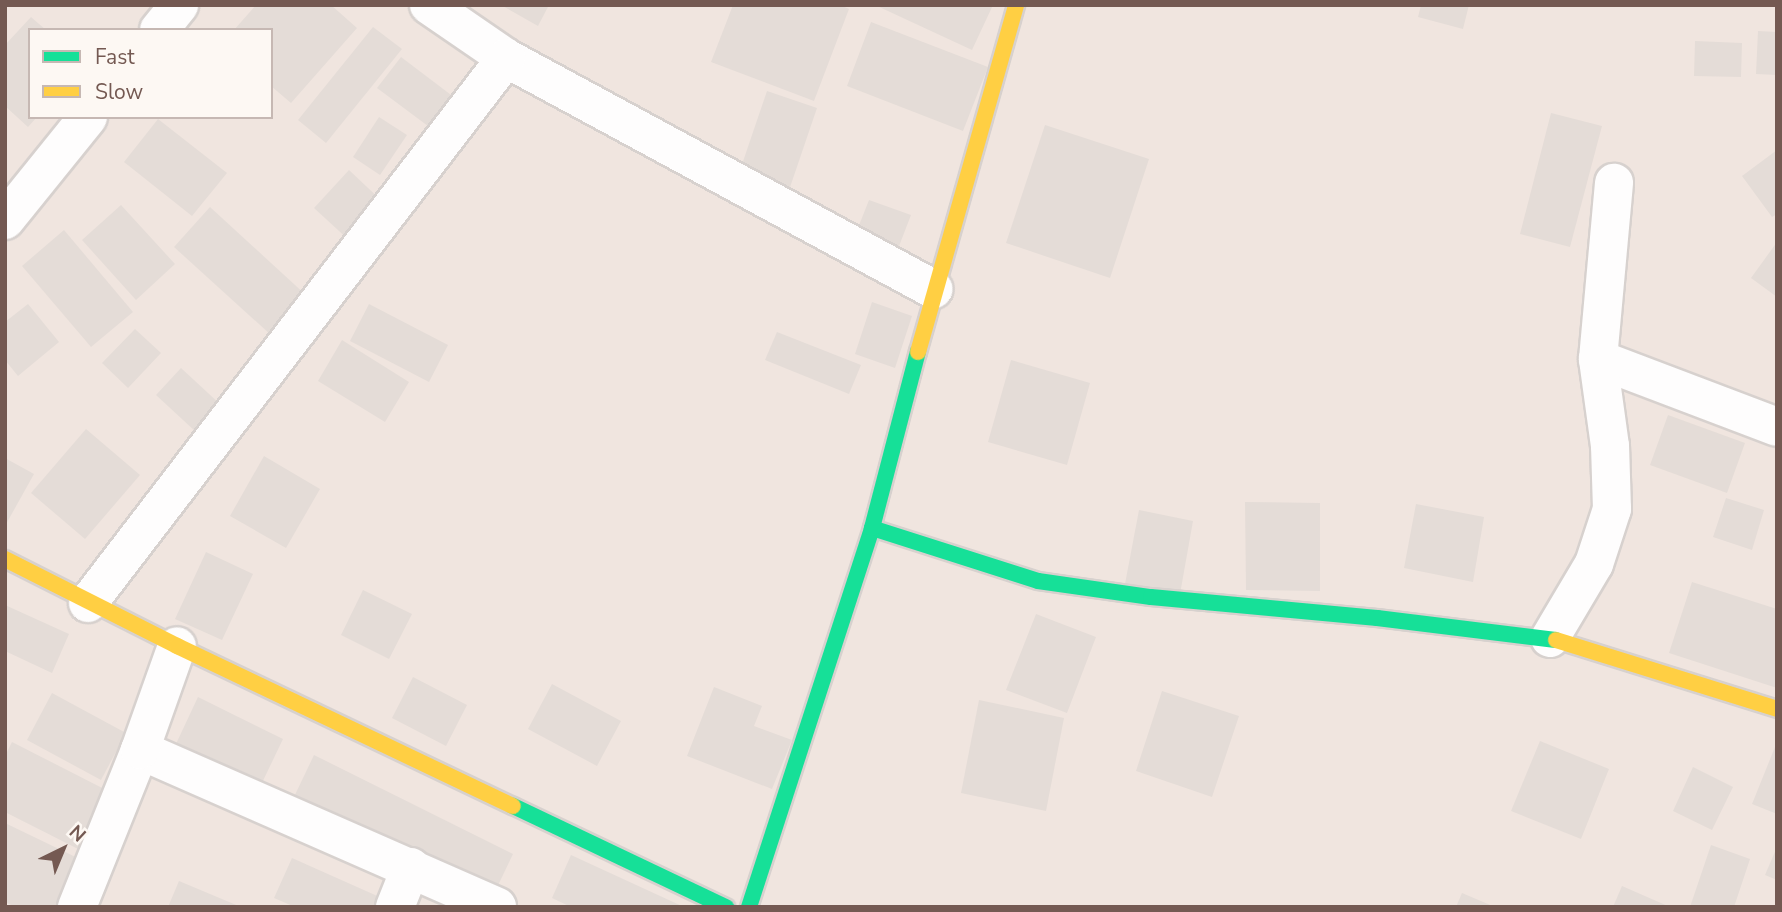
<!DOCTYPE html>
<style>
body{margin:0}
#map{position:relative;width:1782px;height:912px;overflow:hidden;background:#f8f4f0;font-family:"Nunito Sans",sans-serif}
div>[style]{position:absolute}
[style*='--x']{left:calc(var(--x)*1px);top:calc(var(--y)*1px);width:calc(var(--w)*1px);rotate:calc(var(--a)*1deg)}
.residential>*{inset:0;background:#f0e5df}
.building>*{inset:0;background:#e4dcd7}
.roads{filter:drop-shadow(2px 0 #d7d1ce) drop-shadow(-2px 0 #d7d1ce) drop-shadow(0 2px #d7d1ce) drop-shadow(0 -2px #d7d1ce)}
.street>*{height:38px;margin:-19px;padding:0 19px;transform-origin:19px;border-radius:19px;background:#fefdfd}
.fast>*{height:16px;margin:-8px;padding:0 8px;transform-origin:8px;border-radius:8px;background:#16e098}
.slow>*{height:16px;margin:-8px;padding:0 8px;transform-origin:8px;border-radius:8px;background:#ffcf43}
span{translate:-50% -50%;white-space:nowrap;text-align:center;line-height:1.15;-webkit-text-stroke:5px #fdf8f3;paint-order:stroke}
.frame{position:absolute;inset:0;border:7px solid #745952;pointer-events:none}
.legend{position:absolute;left:28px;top:28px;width:245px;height:91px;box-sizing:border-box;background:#fdf8f3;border:2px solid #c6b8b3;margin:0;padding:9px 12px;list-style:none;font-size:21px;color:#745952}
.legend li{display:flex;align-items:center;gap:14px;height:35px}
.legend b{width:35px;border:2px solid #c6b8b3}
.north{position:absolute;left:28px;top:814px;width:70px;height:70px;-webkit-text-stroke:5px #fdf8f3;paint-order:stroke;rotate:43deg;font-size:19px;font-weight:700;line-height:28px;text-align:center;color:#745952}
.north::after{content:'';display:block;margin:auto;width:24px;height:32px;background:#745952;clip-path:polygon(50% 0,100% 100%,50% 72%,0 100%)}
</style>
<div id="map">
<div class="residential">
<div style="clip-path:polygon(evenodd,5px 5px,1777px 5px,1777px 907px,5px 907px,5px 5px,30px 30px,271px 30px,271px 117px,30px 117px,30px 30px)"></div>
</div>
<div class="building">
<div style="clip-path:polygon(256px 5px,331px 5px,357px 28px,291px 103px,271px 86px,271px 30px,234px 30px)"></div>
<div style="clip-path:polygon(501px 5px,549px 5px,538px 26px)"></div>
<div style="clip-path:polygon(733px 5px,840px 5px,849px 9px,814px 101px,711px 62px)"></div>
<div style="clip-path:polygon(875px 5px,993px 5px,972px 50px)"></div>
<div style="clip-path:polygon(1421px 5px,1469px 5px,1463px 29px,1418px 17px)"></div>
<div style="clip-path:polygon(31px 17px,46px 30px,30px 30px,30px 117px,37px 117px,28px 127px,5px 106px,5px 45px)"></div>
<div style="clip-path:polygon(871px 22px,988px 67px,963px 131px,847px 86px)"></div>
<div style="clip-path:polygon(373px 27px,402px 49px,326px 143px,298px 120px)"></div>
<div style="clip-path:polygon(1758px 31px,1777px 32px,1777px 75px,1756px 74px)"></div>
<div style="clip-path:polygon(1695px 41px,1742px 43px,1741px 77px,1694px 76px)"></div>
<div style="clip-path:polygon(401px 57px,463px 104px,440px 135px,377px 88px)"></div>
<div style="clip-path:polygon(767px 91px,817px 108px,786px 199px,736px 182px)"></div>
<div style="clip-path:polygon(1551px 113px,1602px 126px,1570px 247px,1520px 234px)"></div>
<div style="clip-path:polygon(379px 117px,407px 135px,380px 175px,353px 157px)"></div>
<div style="clip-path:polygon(158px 119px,227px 173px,192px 216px,124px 162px)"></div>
<div style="clip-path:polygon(1045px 125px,1149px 159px,1110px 278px,1006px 243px)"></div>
<div style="clip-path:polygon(1777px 150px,1777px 214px,1772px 217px,1742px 176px)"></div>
<div style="clip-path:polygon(349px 170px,385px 204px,351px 242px,314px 208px)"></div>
<div style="clip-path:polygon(869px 200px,911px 215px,896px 254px,854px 238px)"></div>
<div style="clip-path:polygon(121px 205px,175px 264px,136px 300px,82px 240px)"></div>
<div style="clip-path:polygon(210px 207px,307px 296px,271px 335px,174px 247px)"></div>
<div style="clip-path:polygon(64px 230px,133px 312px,91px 347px,22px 266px)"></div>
<div style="clip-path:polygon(1777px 242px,1777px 297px,1751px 278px)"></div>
<div style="clip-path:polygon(872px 302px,912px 316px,895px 368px,855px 354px)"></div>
<div style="clip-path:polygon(28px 304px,59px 342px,18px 376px,5px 360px,5px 322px)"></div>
<div style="clip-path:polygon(369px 304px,448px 345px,429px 382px,350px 341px)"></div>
<div style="clip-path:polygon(135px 329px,161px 353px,128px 388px,102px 363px)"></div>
<div style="clip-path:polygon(777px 332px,861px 365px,849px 394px,765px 360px)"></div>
<div style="clip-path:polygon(342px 340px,409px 382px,385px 422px,318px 381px)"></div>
<div style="clip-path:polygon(1011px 360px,1090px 383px,1067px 465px,988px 442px)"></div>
<div style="clip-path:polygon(181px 368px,221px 405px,196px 432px,156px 395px)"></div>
<div style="clip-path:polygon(1668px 415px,1745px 443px,1727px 493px,1650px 465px)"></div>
<div style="clip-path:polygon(86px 429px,140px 475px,85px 539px,31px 493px)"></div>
<div style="clip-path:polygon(264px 456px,320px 489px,286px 548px,230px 516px)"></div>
<div style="clip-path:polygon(5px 458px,34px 474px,5px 526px)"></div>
<div style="clip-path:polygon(1726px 498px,1764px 510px,1752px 550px,1713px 537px)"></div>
<div style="clip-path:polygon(1245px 502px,1320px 503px,1320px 591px,1246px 590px)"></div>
<div style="clip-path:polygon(1416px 504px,1484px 517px,1473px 582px,1404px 568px)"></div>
<div style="clip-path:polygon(1139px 510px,1193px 521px,1180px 594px,1125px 584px)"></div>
<div style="clip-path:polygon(206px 552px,253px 574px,222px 640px,175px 619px)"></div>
<div style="clip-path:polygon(1692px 582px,1777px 609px,1777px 688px,1669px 653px)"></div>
<div style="clip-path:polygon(363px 590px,412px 614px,389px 659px,341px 635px)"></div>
<div style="clip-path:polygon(5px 605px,69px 634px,52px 673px,5px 651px)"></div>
<div style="clip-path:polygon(1036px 614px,1096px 637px,1067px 713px,1006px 690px)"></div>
<div style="clip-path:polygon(413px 677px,467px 705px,446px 746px,392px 718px)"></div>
<div style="clip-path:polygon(552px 684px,621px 721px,597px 766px,528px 729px)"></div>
<div style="clip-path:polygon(714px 687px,762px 706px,754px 726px,792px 740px,772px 789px,687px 756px)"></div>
<div style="clip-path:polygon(1162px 691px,1239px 716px,1212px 797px,1136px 771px)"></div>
<div style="clip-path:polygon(52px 693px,126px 733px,101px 780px,27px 740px)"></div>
<div style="clip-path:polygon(198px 697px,283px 739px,260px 787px,175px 746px)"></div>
<div style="clip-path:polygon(979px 700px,1064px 718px,1046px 811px,961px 793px)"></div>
<div style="clip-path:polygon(1540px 741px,1609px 769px,1581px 839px,1511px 811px)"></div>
<div style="clip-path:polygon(12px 742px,114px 794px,84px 852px,5px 812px,5px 756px)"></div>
<div style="clip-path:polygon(1777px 742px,1777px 814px,1752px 804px)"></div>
<div style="clip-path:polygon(314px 755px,513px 854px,492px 898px,293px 799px)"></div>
<div style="clip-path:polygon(1693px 767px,1733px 787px,1712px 830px,1673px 811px)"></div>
<div style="clip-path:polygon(5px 823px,88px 863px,67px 907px,15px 907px,5px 902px)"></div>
<div style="clip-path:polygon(1711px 845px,1750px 859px,1734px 907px,1690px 907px)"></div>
<div style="clip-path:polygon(1777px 847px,1777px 880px,1765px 875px)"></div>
<div style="clip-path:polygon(571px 855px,684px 907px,571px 907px,552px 898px)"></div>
<div style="clip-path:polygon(292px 858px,384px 899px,381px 907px,295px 907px,274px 898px)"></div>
<div style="clip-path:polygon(179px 881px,241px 907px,168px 907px)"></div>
<div style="clip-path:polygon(1622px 886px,1670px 907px,1613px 907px)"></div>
<div style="clip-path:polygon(1462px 893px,1495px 907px,1456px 907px)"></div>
</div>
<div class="roads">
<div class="street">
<div style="--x:429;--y:5;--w:93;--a:34.5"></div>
<div style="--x:506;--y:58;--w:486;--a:28.4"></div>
<div style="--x:159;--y:30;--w:32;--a:-51"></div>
<div style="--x:5;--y:220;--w:132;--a:-51.1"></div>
<div style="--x:1598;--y:359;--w:191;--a:20.8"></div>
<div style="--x:88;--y:603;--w:687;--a:-52.51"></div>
<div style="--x:1550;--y:638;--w:86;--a:-59.3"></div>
<div style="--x:1594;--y:564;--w:58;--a:-71.9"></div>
<div style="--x:1612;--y:509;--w:63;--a:-91.8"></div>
<div style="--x:1610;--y:446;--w:88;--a:-97.9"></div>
<div style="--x:1598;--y:359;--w:177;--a:-84.8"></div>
<div style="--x:140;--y:750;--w:390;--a:23.7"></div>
<div style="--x:77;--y:907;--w:169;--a:-68.1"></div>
<div style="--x:140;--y:750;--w:110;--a:-70.4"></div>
<div style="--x:395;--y:907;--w:43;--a:-68.2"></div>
</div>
<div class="fast">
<div style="--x:872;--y:528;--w:174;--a:17.7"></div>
<div style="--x:1038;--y:581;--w:114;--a:8.1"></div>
<div style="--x:1151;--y:597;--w:227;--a:5.3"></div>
<div style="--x:1377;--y:618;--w:180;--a:7"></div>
<div style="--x:513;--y:806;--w:236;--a:25.4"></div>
<div style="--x:749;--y:907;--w:398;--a:-72"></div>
<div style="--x:872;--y:528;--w:182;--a:-75.4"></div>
</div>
<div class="slow">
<div style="--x:918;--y:352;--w:361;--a:-74.2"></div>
<div style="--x:5;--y:559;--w:193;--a:26.8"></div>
<div style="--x:177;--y:646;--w:372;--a:25.5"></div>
<div style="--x:1556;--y:640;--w:232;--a:17.3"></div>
</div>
</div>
<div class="frame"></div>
<ul class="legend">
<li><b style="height:9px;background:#16e098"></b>Fast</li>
<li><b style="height:9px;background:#ffcf43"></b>Slow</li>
</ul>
<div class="north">N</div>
</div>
